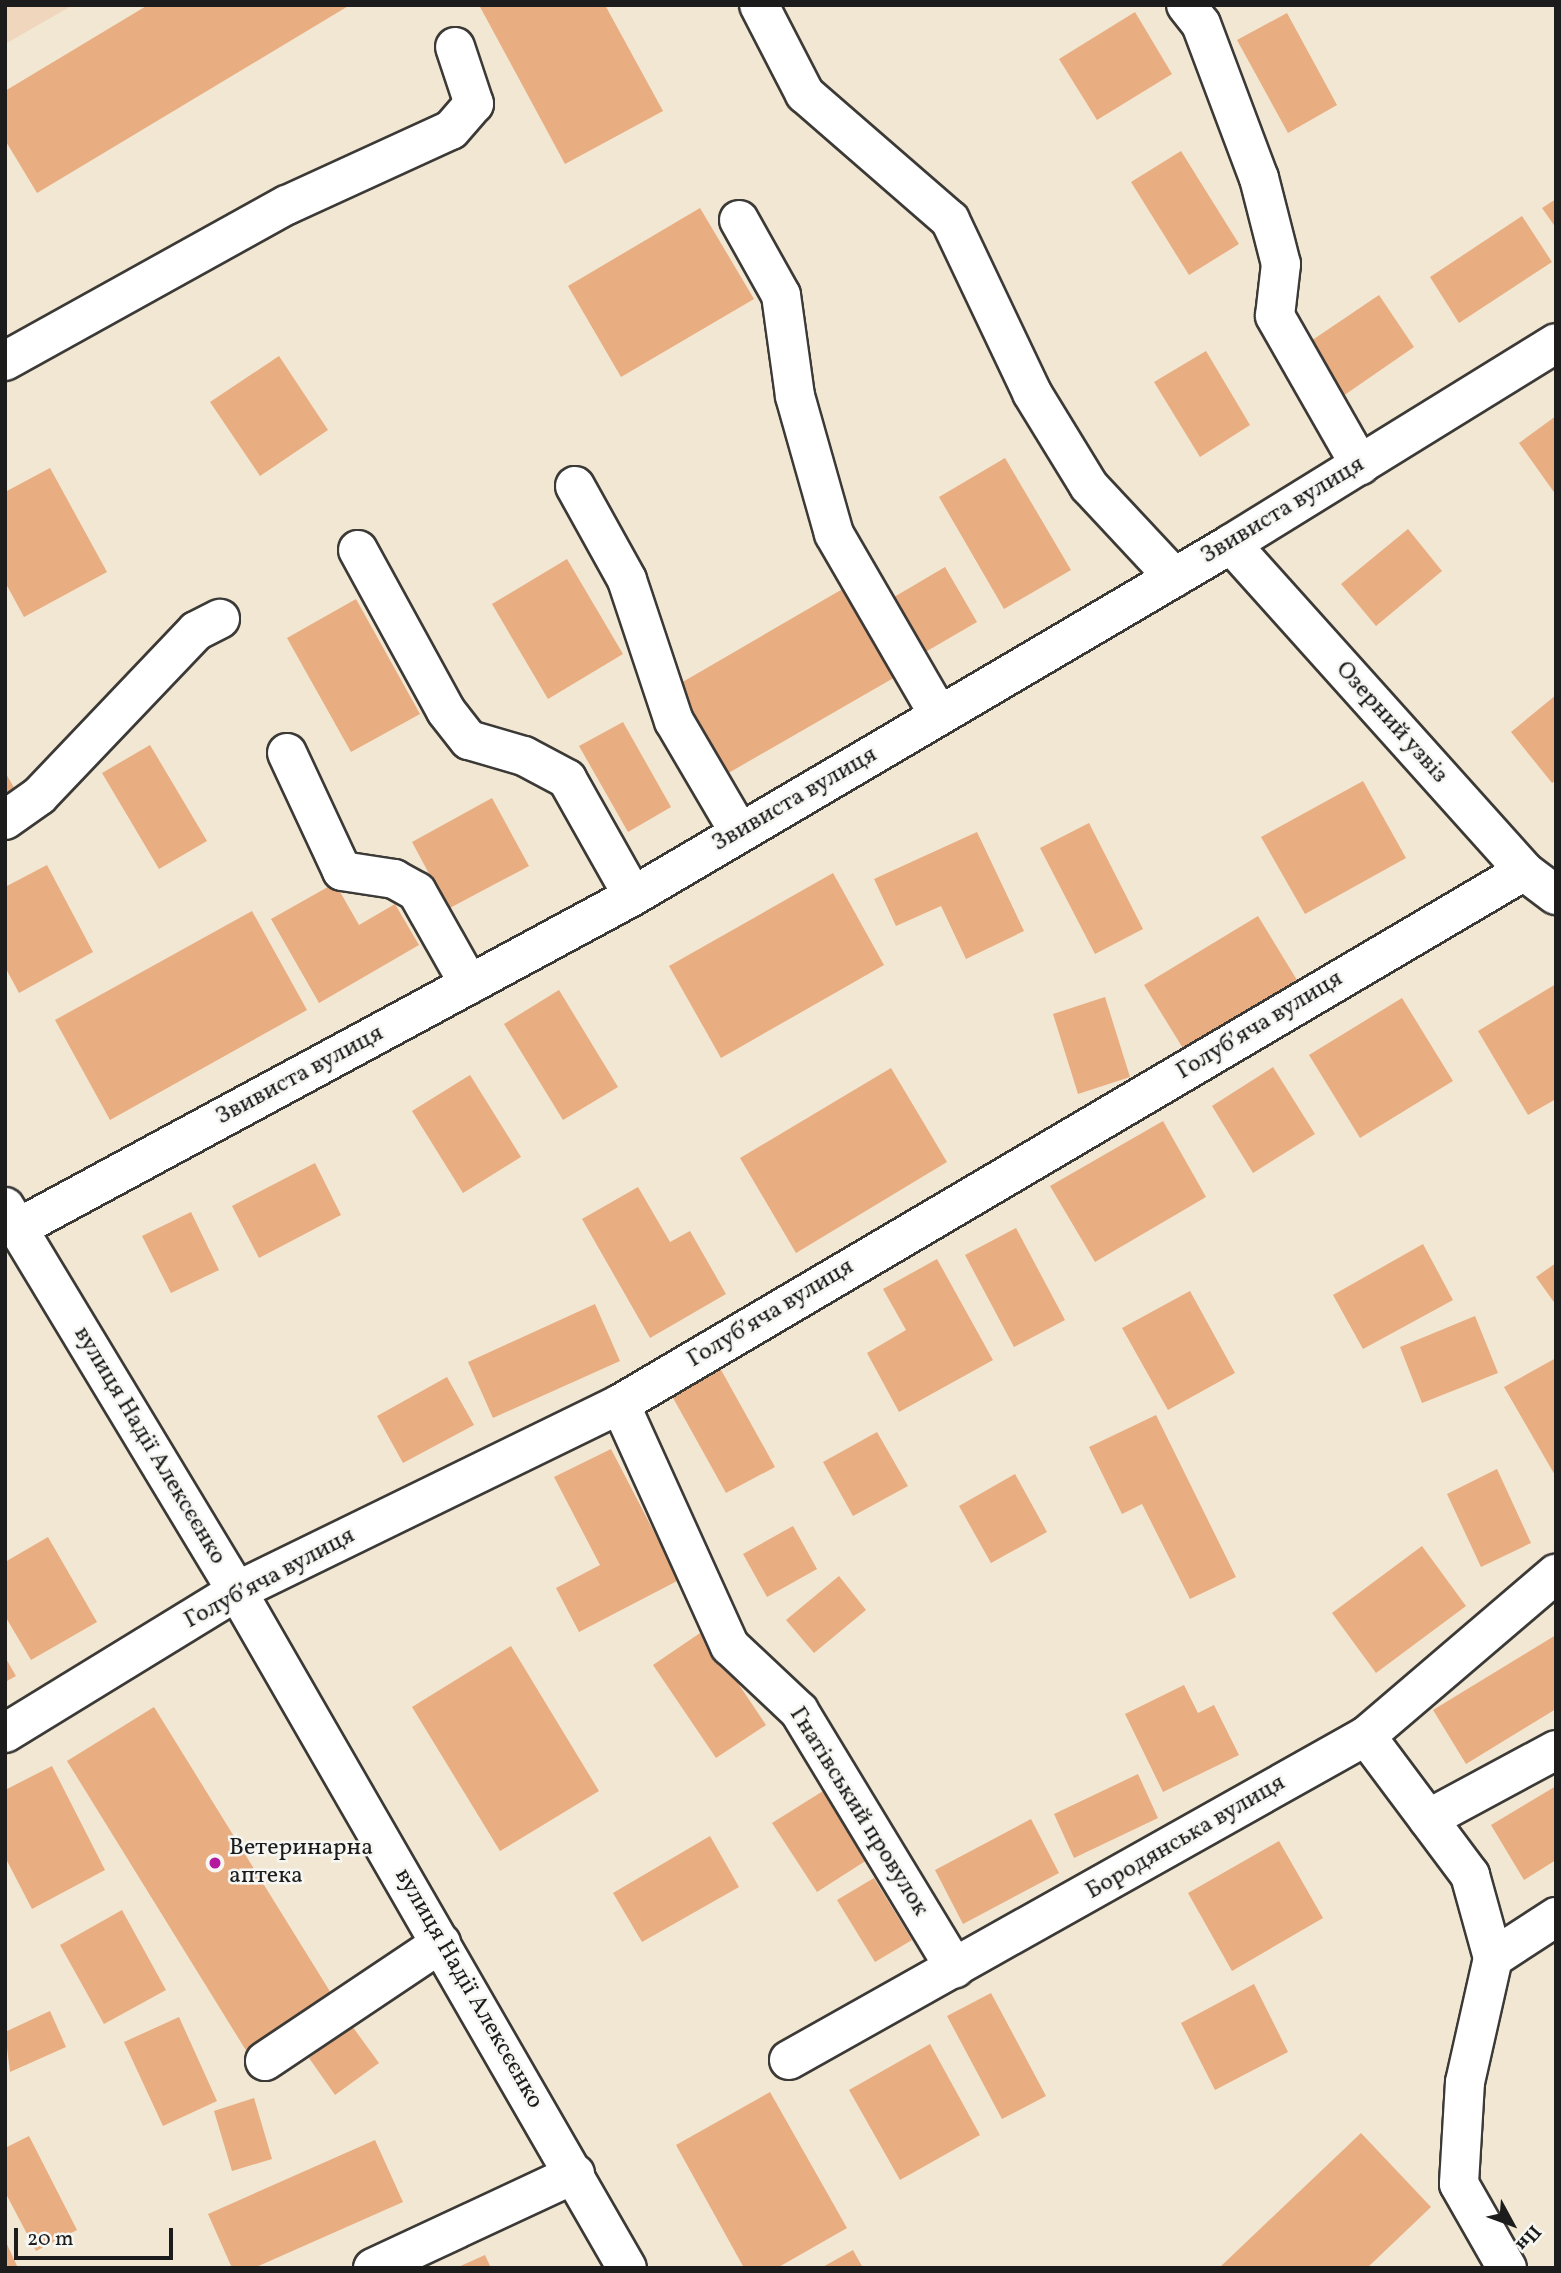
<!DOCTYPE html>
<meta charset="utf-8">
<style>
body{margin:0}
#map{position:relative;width:1561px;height:2273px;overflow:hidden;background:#f2e7d2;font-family:Vollkorn,serif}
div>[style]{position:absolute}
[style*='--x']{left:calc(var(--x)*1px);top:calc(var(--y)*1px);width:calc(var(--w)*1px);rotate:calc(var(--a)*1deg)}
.built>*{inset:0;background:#efd6bc}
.building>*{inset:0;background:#e9ad82}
.roads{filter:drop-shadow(2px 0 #3c3a37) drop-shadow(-2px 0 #3c3a37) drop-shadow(0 2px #3c3a37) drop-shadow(0 -2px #3c3a37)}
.minor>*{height:38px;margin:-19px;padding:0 19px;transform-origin:19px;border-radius:19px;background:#fff}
.dots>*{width:19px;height:19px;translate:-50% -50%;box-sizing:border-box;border:4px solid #f6f6f2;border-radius:50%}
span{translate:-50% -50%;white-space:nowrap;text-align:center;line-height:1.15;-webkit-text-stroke:5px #f6f6f2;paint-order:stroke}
.street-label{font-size:24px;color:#1c1c1c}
.poi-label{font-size:24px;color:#1c1c1c}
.left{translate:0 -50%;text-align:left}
.frame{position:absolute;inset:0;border:7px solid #1c1c1c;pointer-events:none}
.north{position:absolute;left:1477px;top:2189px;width:70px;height:70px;-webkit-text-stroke:5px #f6f6f2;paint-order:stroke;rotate:131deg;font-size:19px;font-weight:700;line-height:28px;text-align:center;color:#1c1c1c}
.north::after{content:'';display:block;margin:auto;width:24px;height:32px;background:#1c1c1c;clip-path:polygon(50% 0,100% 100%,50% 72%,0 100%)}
.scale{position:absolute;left:14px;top:2228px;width:159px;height:32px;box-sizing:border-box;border:4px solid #1c1c1c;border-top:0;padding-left:9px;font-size:21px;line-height:24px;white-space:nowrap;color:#1c1c1c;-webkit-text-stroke:5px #f6f6f2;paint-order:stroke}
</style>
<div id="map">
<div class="built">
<div style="clip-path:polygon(5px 5px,73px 5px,5px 44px)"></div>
</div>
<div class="building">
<div style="clip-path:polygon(148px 5px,350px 5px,37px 193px,5px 140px,5px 91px)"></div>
<div style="clip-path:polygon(479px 5px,605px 5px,663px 111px,565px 164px)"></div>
<div style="clip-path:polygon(1135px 12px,1172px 74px,1097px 120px,1059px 59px)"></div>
<div style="clip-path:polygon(1287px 13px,1337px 105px,1288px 133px,1237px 40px)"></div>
<div style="clip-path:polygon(1181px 151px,1239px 244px,1189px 275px,1131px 182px)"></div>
<div style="clip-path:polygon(1556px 199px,1556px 228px,1542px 208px)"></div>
<div style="clip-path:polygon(700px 208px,754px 299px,621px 377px,568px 286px)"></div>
<div style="clip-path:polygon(1522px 216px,1552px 262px,1459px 323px,1430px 277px)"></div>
<div style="clip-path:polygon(1379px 295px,1414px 347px,1343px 396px,1308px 343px)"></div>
<div style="clip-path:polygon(1206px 351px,1250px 425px,1200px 457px,1154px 382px)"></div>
<div style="clip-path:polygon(279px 356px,328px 430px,260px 476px,210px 402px)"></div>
<div style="clip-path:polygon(1556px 416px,1556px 495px,1519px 443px)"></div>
<div style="clip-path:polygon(1005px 458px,1071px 570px,1004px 609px,939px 497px)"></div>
<div style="clip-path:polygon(50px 468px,107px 572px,24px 617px,5px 582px,5px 492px)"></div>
<div style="clip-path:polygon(1408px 529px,1442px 571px,1376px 626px,1341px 584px)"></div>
<div style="clip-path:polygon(567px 559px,623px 654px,548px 699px,492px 604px)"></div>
<div style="clip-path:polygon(945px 567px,977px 622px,915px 658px,884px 603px)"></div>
<div style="clip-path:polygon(846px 587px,897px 676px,725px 775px,674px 687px)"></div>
<div style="clip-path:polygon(356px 599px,420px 714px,351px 752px,287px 638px)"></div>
<div style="clip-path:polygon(1556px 695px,1556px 780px,1552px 783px,1511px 732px)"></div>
<div style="clip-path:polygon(623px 722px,671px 807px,628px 832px,579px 746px)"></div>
<div style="clip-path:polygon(150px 745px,207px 841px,159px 869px,102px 773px)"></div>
<div style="clip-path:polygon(5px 772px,20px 798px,5px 806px)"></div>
<div style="clip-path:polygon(1363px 781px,1406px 858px,1305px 914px,1261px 837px)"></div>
<div style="clip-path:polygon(492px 798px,529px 866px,448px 909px,412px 842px)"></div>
<div style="clip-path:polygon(1089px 823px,1143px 929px,1095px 954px,1040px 848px)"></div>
<div style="clip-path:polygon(977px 832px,1024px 931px,966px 959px,941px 906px,896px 926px,874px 879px)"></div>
<div style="clip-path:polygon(47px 865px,93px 952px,19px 993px,5px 967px,5px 887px)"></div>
<div style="clip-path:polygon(833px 873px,884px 965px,721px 1058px,669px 966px)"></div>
<div style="clip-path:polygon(335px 883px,359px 925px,395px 904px,419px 945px,319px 1003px,271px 919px)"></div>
<div style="clip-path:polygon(252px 911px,307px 1010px,110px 1120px,55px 1020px)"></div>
<div style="clip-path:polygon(1258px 916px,1297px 980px,1184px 1050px,1144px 985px)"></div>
<div style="clip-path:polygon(1556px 984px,1556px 1099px,1528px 1115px,1478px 1031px)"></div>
<div style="clip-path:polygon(559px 990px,618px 1087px,563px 1120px,504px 1024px)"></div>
<div style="clip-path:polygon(1105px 997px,1130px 1077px,1078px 1094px,1053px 1014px)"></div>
<div style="clip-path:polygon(1402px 998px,1453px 1081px,1360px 1138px,1309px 1055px)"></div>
<div style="clip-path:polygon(1273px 1067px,1315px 1134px,1253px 1173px,1212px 1106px)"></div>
<div style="clip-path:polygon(891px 1068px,947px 1162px,796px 1253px,740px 1158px)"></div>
<div style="clip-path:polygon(470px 1075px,521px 1157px,463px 1193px,412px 1111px)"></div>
<div style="clip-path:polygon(1163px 1121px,1206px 1197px,1095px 1262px,1050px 1186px)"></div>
<div style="clip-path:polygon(315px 1163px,341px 1215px,259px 1258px,232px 1206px)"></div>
<div style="clip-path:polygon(638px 1187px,670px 1242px,690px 1231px,726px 1294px,650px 1338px,582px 1219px)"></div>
<div style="clip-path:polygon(191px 1212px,219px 1270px,171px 1293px,142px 1236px)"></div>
<div style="clip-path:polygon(1016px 1228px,1065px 1320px,1014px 1347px,965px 1255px)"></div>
<div style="clip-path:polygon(1423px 1244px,1453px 1300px,1363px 1349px,1333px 1295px)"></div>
<div style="clip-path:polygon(937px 1259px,993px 1360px,899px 1412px,867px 1353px,906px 1330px,883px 1289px)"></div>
<div style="clip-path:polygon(1556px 1263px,1556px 1305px,1536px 1277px)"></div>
<div style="clip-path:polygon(1190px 1291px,1235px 1373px,1168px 1410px,1122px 1328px)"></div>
<div style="clip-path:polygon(595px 1304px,620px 1361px,493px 1418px,468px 1362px)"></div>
<div style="clip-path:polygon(1475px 1316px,1498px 1373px,1422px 1403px,1400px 1347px)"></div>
<div style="clip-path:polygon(1556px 1358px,1556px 1477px,1504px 1387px)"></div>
<div style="clip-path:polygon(720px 1368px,775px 1467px,726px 1493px,672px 1396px)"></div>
<div style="clip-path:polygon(447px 1377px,474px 1425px,403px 1463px,377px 1416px)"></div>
<div style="clip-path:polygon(1156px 1415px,1236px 1577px,1190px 1599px,1142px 1504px,1122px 1514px,1089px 1447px)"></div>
<div style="clip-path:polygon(877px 1432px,908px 1486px,853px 1516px,823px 1462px)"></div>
<div style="clip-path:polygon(611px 1449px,679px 1580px,579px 1632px,556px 1588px,600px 1565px,554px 1477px)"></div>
<div style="clip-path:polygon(1497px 1469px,1531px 1543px,1481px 1567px,1447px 1494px)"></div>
<div style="clip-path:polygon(1015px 1474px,1047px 1532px,991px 1563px,959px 1506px)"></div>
<div style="clip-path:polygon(793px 1526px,817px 1569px,767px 1597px,743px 1554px)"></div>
<div style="clip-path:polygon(48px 1537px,97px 1622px,31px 1660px,5px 1616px,5px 1562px)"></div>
<div style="clip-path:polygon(1422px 1546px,1466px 1606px,1376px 1673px,1332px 1613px)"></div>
<div style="clip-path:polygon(839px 1576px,866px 1610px,814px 1653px,786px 1620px)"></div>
<div style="clip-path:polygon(703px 1631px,766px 1725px,716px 1758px,653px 1665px)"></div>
<div style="clip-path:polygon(1556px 1635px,1556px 1709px,1466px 1764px,1433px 1710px)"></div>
<div style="clip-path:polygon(511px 1646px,599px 1791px,500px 1851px,412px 1707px)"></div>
<div style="clip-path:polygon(5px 1657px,16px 1676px,5px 1682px)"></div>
<div style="clip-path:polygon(1184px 1685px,1198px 1713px,1214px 1705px,1239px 1755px,1163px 1792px,1125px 1714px)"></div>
<div style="clip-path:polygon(154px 1707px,334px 1998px,247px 2052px,67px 1761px)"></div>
<div style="clip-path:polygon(52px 1766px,105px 1870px,32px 1909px,5px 1857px,5px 1790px)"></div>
<div style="clip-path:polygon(1138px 1774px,1158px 1818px,1074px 1858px,1054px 1814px)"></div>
<div style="clip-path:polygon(1556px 1786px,1556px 1860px,1524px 1880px,1491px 1825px)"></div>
<div style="clip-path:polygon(823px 1791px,867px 1860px,817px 1892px,772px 1823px)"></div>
<div style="clip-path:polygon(1031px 1819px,1059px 1873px,963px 1924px,935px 1870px)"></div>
<div style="clip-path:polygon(710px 1836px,739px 1887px,642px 1942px,613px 1893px)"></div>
<div style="clip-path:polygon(1279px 1841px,1323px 1918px,1232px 1971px,1188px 1893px)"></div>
<div style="clip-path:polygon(874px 1878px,912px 1940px,875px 1962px,837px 1900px)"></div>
<div style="clip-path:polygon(122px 1910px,166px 1990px,104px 2024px,60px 1945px)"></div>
<div style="clip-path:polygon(1254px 1984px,1288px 2052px,1215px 2090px,1181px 2023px)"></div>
<div style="clip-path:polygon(991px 1993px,1046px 2096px,1002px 2119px,947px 2016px)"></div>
<div style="clip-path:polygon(50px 2011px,66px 2047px,10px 2072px,5px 2032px)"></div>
<div style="clip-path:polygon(179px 2017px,217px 2101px,163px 2126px,124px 2042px)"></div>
<div style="clip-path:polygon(352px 2026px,379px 2063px,335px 2095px,309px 2058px)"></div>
<div style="clip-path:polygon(930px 2044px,980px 2135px,900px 2180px,849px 2090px)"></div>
<div style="clip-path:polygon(770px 2092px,847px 2228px,777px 2268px,744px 2268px,676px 2145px)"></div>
<div style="clip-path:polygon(254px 2098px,272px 2159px,232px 2171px,214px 2111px)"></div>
<div style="clip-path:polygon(1361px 2133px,1431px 2207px,1367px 2268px,1219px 2268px)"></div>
<div style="clip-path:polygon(29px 2136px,77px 2230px,36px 2251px,5px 2192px,5px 2148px)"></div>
<div style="clip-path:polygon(375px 2140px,403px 2202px,254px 2268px,232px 2268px,208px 2214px)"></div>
<div style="clip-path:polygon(5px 2240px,18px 2268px,5px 2268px)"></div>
<div style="clip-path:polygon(853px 2250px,863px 2268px,821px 2268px)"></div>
<div style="clip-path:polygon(485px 2255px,491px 2268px,456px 2268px)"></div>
</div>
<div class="roads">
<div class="minor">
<div style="--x:759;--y:5;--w:100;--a:62.7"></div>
<div style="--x:805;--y:94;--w:192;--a:41"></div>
<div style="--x:950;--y:220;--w:191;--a:64.6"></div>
<div style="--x:1032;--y:393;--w:109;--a:58.5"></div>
<div style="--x:1089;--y:486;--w:125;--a:47"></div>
<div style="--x:1186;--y:5;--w:24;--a:52"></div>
<div style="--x:1201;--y:24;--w:165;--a:69.4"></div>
<div style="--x:1259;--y:178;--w:89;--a:75.7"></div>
<div style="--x:1281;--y:264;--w:52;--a:96.6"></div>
<div style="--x:1275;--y:316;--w:172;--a:60.3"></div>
<div style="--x:739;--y:220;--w:86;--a:60.8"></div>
<div style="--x:781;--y:295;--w:102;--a:82.1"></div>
<div style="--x:795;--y:396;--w:143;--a:74.2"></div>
<div style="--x:834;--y:534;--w:209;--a:59.9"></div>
<div style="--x:5;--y:361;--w:322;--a:-29"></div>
<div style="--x:287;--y:205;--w:180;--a:-24.6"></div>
<div style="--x:451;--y:130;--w:35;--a:-49"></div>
<div style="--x:474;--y:104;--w:60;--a:-108.4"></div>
<div style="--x:575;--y:486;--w:107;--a:61"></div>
<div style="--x:627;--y:580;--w:149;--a:71.6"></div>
<div style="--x:674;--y:721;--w:129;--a:59.6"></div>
<div style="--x:1231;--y:544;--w:439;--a:48.1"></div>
<div style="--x:1524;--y:871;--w:40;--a:37"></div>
<div style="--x:358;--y:550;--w:183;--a:61.3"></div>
<div style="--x:446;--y:711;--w:37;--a:52"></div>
<div style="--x:469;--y:740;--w:57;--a:16.2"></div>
<div style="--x:524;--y:756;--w:49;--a:28.1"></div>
<div style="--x:567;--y:779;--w:134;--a:60.6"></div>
<div style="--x:287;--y:753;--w:130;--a:65"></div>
<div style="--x:342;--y:871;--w:53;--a:8.7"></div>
<div style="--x:394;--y:879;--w:26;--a:29"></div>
<div style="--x:417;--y:892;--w:106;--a:60.5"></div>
<div style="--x:5;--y:820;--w:42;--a:-35.2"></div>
<div style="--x:39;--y:796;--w:228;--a:-46.4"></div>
<div style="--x:196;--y:631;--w:27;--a:-27"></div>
<div style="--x:5;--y:1207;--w:449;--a:58.9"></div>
<div style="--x:237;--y:1591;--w:781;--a:60.06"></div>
<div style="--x:18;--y:1228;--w:699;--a:-28.36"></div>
<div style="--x:633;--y:896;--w:694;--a:-30.48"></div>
<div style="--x:1231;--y:544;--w:382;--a:-31.7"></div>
<div style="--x:620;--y:1404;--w:266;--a:65.6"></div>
<div style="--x:730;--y:1646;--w:95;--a:43.3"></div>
<div style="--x:799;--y:1711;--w:301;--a:58.8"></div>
<div style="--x:5;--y:1733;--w:272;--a:-31.5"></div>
<div style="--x:237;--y:1591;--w:426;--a:-26"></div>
<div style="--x:620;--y:1404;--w:1049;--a:-30.52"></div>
<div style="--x:1366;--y:1736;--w:174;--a:53.2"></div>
<div style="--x:1470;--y:1875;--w:86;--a:74.5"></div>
<div style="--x:1493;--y:1958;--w:127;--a:102.7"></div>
<div style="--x:1465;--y:2082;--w:102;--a:93.4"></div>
<div style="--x:1459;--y:2184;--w:97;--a:60.3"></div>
<div style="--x:1428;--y:1819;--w:145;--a:-28.3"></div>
<div style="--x:1493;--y:1958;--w:75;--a:-33.1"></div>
<div style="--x:789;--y:2060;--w:662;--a:-29.32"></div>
<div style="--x:1366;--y:1736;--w:250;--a:-40.5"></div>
<div style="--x:265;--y:2061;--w:212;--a:-33.8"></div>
<div style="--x:373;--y:2268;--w:223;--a:-25"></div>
</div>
</div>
<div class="dots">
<div style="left:215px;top:1863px;background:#b5179e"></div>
</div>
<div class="street-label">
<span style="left:1283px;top:511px;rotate:-31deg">Звивиста вулиця</span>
<span style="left:1391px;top:723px;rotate:48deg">Озерний узвіз</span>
<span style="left:795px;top:800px;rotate:-30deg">Звивиста вулиця</span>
<span style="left:1260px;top:1026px;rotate:-31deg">Голубʼяча вулиця</span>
<span style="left:300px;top:1076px;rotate:-28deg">Звивиста вулиця</span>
<span style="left:771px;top:1314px;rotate:-31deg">Голубʼяча вулиця</span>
<span style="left:149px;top:1446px;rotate:59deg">вулиця Надії Алексєєнко</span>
<span style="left:270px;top:1579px;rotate:-28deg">Голубʼяча вулиця</span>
<span style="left:858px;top:1812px;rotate:58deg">Гнатівський провулок</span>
<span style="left:1186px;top:1838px;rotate:-30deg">Бородянська вулиця</span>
<span style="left:468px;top:1989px;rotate:60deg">вулиця Надії Алексєєнко</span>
</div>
<div class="poi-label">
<span class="left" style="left:229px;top:1863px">Ветеринарна<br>аптека</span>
</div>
<div class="frame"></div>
<div class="north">Пн</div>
<div class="scale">20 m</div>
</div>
